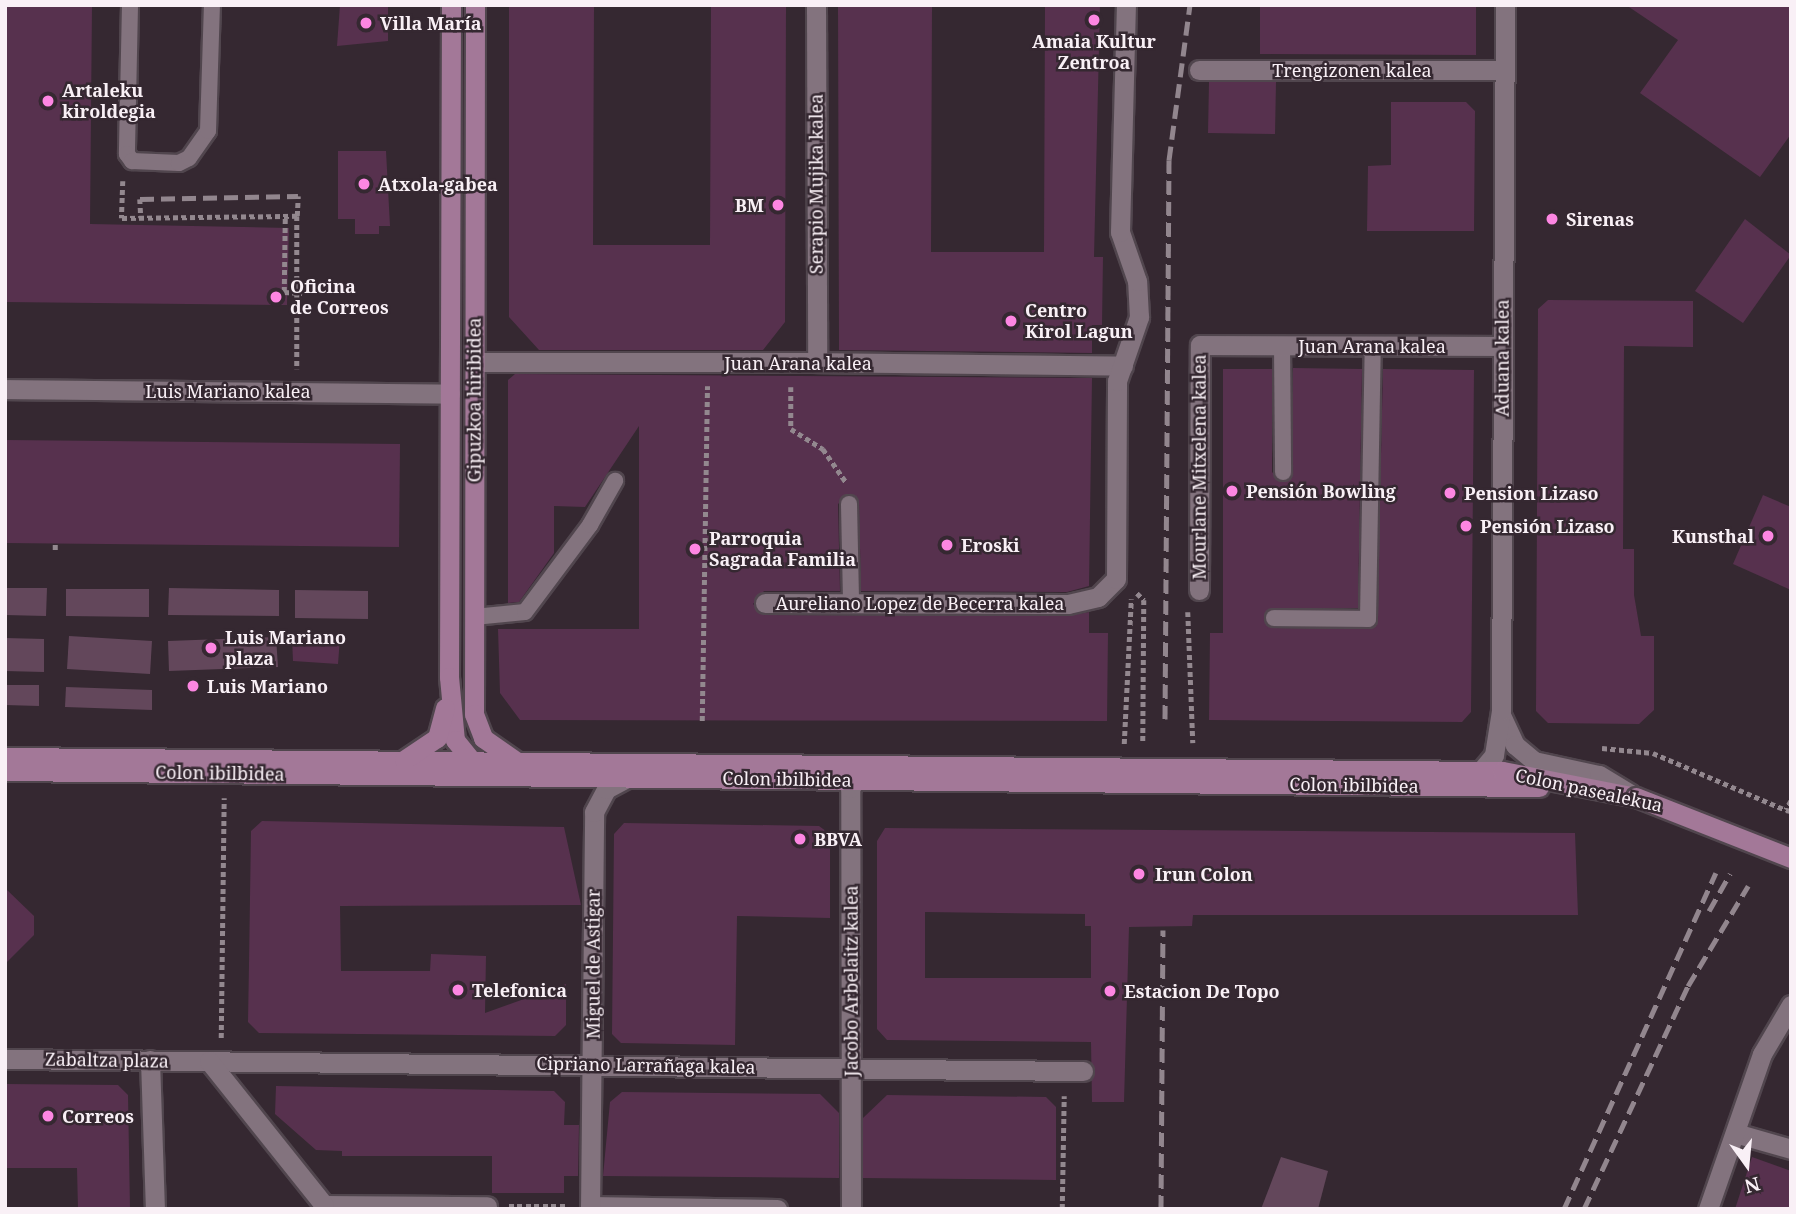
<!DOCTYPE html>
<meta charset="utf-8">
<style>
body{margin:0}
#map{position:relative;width:1796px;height:1214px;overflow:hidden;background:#352831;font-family:"Noto Serif",serif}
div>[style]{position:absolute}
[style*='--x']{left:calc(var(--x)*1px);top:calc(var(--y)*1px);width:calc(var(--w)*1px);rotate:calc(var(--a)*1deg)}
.green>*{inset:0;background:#63475b}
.building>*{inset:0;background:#57314e}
.path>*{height:4.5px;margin-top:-2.25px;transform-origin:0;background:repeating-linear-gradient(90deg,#93888f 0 5px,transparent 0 8.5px)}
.roads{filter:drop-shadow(2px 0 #51464e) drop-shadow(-2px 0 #51464e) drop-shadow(0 2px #51464e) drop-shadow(0 -2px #51464e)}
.service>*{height:16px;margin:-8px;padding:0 8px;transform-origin:8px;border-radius:8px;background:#83737e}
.pedestrian>*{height:19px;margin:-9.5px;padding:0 9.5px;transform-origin:9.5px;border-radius:9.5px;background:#83737e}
.minor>*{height:19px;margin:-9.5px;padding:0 9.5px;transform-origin:9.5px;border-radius:9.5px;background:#83737e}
.tertiary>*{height:19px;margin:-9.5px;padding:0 9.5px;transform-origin:9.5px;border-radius:9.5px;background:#83737e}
.secondary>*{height:19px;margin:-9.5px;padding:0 9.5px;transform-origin:9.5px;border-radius:9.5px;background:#a37898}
.rail>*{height:5px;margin-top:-2.5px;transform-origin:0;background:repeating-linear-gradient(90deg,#92868e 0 14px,transparent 0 21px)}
.path-bridge>*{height:4.5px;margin-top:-2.25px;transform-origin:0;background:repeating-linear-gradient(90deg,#93888f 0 5px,transparent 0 8.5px)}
.bridges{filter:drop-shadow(2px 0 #51464e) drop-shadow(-2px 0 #51464e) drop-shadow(0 2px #51464e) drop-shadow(0 -2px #51464e)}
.secondary-bridge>*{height:19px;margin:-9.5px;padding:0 9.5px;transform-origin:9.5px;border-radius:9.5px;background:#a37898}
.dots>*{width:19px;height:19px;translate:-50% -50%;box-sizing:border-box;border:4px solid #352831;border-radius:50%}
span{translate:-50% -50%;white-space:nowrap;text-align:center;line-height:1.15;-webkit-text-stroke:5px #352831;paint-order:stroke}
.poi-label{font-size:18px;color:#f9f0f6;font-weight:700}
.left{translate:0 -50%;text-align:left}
.right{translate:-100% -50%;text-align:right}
.street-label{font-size:18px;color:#f9f0f6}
.frame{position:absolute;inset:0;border:7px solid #f9f0f6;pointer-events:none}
.north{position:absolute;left:1712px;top:1130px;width:70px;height:70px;-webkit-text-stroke:5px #352831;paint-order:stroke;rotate:165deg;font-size:19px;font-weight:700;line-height:28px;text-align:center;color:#f9f0f6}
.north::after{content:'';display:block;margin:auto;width:24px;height:32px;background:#f9f0f6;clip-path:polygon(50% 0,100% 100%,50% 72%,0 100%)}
</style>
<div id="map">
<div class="green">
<div style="clip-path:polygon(5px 588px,47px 588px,46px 616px,5px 615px)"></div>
<div style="clip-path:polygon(169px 588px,279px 590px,279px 616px,168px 615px)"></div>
<div style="clip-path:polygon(66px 589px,149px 589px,149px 617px,66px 616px)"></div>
<div style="clip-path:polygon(295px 590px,368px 591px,368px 619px,295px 618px)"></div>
<div style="clip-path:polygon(69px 636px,152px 641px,150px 674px,67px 669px)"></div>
<div style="clip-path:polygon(276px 637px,278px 667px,169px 671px,168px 641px)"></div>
<div style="clip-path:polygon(5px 638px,44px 639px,44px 672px,5px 671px)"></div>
<div style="clip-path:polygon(5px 685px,39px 685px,39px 706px,5px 705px)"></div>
<div style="clip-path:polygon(66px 687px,152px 690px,152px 710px,65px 707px)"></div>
<div style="clip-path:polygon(1281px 1157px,1328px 1171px,1318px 1209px,1261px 1209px)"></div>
</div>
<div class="building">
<div style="clip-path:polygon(5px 5px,92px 5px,90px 224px,289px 228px,287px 305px,5px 302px)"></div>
<div style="clip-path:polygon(340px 5px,388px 5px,388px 41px,337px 46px)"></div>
<div style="clip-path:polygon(509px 5px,594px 5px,593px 245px,710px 245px,711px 5px,786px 5px,785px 322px,763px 350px,539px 350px,509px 317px)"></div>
<div style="clip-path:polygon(838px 5px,932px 5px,931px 252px,1044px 252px,1045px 5px,1100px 5px,1094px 257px,1103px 257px,1102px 325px,1092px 325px,1092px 353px,839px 350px)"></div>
<div style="clip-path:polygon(1377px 5px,1476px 5px,1476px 55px,1260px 54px,1260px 7px)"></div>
<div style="clip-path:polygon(1626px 5px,1791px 5px,1791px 134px,1760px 177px,1640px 93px,1678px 40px)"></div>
<div style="clip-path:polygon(1209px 82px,1276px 82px,1275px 134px,1208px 133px)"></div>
<div style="clip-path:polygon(1391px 102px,1466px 102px,1475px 111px,1474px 231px,1367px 231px,1368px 166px,1391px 165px)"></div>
<div style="clip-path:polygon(338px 151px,386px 151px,390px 226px,379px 226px,379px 234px,355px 234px,355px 219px,338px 219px)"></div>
<div style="clip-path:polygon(1745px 219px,1791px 255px,1743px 323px,1695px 291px)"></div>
<div style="clip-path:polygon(1548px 300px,1693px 301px,1693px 347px,1624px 346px,1623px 549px,1634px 549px,1634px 595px,1641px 636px,1654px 636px,1654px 710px,1639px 724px,1548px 723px,1536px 711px,1538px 309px)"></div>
<div style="clip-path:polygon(1293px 368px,1362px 369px,1358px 608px,1273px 608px,1264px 619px,1274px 628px,1368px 629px,1377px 625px,1383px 369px,1474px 370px,1471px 712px,1462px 722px,1209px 720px,1210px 633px,1223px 633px,1223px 369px,1272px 369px,1272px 472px,1282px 482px,1293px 472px)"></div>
<div style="clip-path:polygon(515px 374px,1092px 378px,1089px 586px,1067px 592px,861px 591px,859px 504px,848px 494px,838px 504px,840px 591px,764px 591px,753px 604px,765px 615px,1068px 616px,1089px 612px,1089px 633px,1108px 633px,1107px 721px,520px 720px,500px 693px,498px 629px,639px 629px,639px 426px,585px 507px,554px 506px,554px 553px,519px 602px,508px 603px,508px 380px)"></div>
<div style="clip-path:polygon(5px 440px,400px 444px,399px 547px,5px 543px)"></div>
<div style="clip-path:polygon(1763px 495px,1791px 507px,1791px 590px,1733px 564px)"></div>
<div style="clip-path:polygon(292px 638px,340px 638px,338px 664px,293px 661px)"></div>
<div style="clip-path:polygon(262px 821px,564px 827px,581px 905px,340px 906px,341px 971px,430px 971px,431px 954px,486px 956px,485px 1013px,566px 984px,566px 1025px,555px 1036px,259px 1033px,248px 1022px,249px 964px,251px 831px)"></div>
<div style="clip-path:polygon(624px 823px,819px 826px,830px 834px,830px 918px,737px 916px,735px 1045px,621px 1043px,612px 1034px,614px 834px)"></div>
<div style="clip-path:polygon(evenodd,885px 828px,1575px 833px,1578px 915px,1193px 915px,1192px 926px,1129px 927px,1124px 1102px,1092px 1102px,1091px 1042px,887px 1040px,877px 1029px,877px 841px,885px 828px,925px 912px,1085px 914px,1085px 926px,1091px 926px,1091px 978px,925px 978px,925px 912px)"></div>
<div style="clip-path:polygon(5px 888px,34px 916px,34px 935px,5px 964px)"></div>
<div style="clip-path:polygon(5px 1084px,118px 1085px,128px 1095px,130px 1209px,78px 1209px,77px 1168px,5px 1168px)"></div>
<div style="clip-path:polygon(276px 1086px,554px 1091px,565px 1102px,564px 1125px,579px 1125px,578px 1176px,564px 1176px,564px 1193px,492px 1193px,492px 1156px,342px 1156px,342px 1151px,316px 1150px,275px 1114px)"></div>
<div style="clip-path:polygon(622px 1092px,820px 1094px,839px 1113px,839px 1178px,603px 1176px,610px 1102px)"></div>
<div style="clip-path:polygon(887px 1095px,1046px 1097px,1056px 1107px,1056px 1180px,863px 1178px,863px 1118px)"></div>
<div style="clip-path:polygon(1752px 1157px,1791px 1171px,1791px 1209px,1735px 1209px)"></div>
</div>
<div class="path">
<div style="--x:123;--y:181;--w:37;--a:92"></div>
<div style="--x:122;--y:218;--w:175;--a:-0.7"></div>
<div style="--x:297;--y:216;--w:153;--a:90"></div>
<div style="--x:140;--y:199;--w:19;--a:87"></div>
<div style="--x:297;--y:216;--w:20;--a:-87"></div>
<div style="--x:284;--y:292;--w:76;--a:-89.2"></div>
<div style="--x:302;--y:293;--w:14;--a:0"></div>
<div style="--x:791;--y:387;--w:42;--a:90"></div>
<div style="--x:791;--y:429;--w:38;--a:32"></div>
<div style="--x:823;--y:449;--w:40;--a:55.1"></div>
<div style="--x:55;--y:550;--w:7;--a:-90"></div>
<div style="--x:1137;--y:593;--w:10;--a:45"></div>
<div style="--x:1144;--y:600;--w:142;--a:90.4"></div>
<div style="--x:1188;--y:612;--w:131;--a:87.8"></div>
<div style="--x:702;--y:721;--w:335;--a:-89.1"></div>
<div style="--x:1124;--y:744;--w:145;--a:-87.2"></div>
<div style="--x:1602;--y:748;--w:51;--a:5.6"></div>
<div style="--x:1791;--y:801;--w:10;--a:119"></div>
<div style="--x:1786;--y:810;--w:5;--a:11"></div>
<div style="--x:221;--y:1038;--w:240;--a:-89.3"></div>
<div style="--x:509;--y:1206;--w:58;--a:0"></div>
<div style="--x:1062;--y:1209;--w:113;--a:-89"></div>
</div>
<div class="roads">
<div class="service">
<div style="--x:130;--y:5;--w:149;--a:91.2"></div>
<div style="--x:127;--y:154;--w:9;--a:54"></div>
<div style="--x:132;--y:161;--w:47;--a:2.4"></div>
<div style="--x:179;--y:163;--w:11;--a:-27"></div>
<div style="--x:189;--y:158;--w:33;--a:-55"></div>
<div style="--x:208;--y:131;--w:126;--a:-88.2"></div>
<div style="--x:1282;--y:345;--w:127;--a:89.5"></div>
<div style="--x:849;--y:504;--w:99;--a:88.8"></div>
<div style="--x:474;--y:617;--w:51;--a:-5.6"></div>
<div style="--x:525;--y:612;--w:109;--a:-53.2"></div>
<div style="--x:590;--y:525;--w:51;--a:-60.4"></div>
<div style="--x:1274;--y:618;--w:94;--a:0.6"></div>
<div style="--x:1368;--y:619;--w:274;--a:-89"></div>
</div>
<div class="pedestrian">
<div style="--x:474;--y:362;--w:343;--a:0"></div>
<div style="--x:5;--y:389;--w:445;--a:0.6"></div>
<div style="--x:324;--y:1205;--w:163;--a:0.4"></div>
</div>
<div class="minor">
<div style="--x:816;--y:5;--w:357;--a:89.8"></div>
<div style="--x:817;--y:362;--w:306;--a:0.7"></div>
<div style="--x:1199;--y:70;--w:305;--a:0"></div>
<div style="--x:1199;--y:590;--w:245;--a:-89.8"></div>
<div style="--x:1200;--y:345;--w:302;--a:0.2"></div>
<div style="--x:765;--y:603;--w:303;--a:0.2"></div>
<div style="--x:1068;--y:604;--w:31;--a:-13"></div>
<div style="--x:1098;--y:597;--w:25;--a:-45"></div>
<div style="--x:1116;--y:579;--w:198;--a:-89.7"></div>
<div style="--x:1117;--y:381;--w:68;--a:-71"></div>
<div style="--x:1139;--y:317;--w:36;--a:-93"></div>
<div style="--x:1137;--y:281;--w:52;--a:-109.1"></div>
<div style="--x:1120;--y:232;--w:227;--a:-88.5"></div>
<div style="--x:1501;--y:715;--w:33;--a:65"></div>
<div style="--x:1515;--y:745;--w:25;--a:40"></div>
<div style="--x:1534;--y:761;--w:66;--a:12.2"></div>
<div style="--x:1599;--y:775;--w:37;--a:31"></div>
<div style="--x:1474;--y:779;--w:31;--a:-50"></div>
<div style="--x:1494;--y:755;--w:45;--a:-81"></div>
<div style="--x:1501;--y:711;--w:706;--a:-89.68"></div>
<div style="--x:5;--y:1059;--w:1078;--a:0.64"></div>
<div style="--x:150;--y:1060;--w:149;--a:88.1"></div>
<div style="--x:209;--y:1061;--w:184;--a:51.4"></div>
<div style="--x:1735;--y:1133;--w:58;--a:15.9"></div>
<div style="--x:590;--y:1206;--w:187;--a:0.9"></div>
<div style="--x:590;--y:1209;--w:397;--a:-89.4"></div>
<div style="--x:594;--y:812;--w:26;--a:-62"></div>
<div style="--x:606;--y:789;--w:26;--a:-28"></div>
<div style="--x:851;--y:1209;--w:421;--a:-90.1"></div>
<div style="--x:850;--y:788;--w:22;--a:-54"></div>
</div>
<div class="tertiary">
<div style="--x:1708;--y:1209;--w:164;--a:-70.8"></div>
<div style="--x:1762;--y:1054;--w:57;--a:-59.4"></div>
</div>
<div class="secondary">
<div style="--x:451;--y:5;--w:672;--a:90.17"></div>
<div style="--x:449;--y:677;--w:63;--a:84.6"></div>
<div style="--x:455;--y:740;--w:33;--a:51"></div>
<div style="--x:475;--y:5;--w:709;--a:90.08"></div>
<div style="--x:474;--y:714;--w:26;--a:69"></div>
<div style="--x:483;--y:738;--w:39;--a:35"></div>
<div style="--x:5;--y:757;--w:1497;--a:0.54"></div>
<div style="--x:1502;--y:771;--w:136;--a:11"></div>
<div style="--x:404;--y:760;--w:40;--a:-34"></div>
<div style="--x:437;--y:738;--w:31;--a:-75"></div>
<div style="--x:5;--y:771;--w:1534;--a:0.6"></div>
</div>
</div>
<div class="rail">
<div style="--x:140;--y:199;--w:158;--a:-1.1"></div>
<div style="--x:1165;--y:719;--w:559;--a:-89.59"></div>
<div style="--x:1169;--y:160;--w:156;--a:-82.3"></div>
<div style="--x:1709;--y:911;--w:43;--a:-60.4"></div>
<div style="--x:1161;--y:1209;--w:279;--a:-89.6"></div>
<div style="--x:1564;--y:1209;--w:369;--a:-65.7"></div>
<div style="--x:1584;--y:1209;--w:246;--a:-65"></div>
<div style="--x:1688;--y:986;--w:117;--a:-59"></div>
</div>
<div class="path-bridge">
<div style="--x:284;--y:292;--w:18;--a:3"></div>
<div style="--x:1653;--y:753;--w:145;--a:23.2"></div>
</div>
<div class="bridges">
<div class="secondary-bridge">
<div style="--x:1636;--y:797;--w:167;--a:21.5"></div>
</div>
</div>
<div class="dots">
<div style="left:1094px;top:20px;background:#fd86e2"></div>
<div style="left:366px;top:23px;background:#fd86e2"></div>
<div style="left:48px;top:101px;background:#fd86e2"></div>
<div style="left:364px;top:184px;background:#fd86e2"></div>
<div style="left:778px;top:205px;background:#fd86e2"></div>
<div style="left:1552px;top:219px;background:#fd86e2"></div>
<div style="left:276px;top:297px;background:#fd86e2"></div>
<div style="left:1011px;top:321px;background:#fd86e2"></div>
<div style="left:1232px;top:491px;background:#fd86e2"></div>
<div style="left:1450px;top:493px;background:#fd86e2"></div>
<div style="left:1466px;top:526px;background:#fd86e2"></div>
<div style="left:1768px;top:536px;background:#fd86e2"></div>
<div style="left:947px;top:545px;background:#fd86e2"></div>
<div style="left:695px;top:549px;background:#fd86e2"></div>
<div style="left:211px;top:648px;background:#fd86e2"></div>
<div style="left:193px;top:686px;background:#fd86e2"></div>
<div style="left:800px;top:839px;background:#fd86e2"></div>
<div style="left:1139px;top:874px;background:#fd86e2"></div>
<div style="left:458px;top:990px;background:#fd86e2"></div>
<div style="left:1110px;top:991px;background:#fd86e2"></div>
<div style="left:48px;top:1116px;background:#fd86e2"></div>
</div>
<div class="poi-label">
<span class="left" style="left:380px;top:23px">Villa María</span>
<span style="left:1094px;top:52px">Amaia Kultur<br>Zentroa</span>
<span class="left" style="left:62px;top:101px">Artaleku<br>kiroldegia</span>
<span class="left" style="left:378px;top:184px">Atxola-gabea</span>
<span class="right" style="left:764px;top:205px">BM</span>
<span class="left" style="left:1566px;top:219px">Sirenas</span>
<span class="left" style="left:290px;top:297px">Oficina<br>de Correos</span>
<span class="left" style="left:1025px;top:321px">Centro<br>Kirol Lagun</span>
<span class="left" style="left:1246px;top:491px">Pensión Bowling</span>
<span class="left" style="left:1464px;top:493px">Pension Lizaso</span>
<span class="left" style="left:1480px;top:526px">Pensión Lizaso</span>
<span class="right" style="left:1754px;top:536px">Kunsthal</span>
<span class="left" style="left:709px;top:549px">Parroquia<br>Sagrada Familia</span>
<span class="left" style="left:961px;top:545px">Eroski</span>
<span class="left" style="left:225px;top:648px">Luis Mariano<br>plaza</span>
<span class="left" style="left:207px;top:686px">Luis Mariano</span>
<span class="left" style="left:814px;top:839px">BBVA</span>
<span class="left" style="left:1155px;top:874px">Irun Colon</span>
<span class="left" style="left:472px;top:990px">Telefonica</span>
<span class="left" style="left:1124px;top:991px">Estacion De Topo</span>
<span class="left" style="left:62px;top:1116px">Correos</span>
</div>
<div class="street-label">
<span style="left:1352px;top:70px">Trengizonen kalea</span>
<span style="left:816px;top:184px;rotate:-90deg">Serapio Mujika kalea</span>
<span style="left:1372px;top:346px">Juan Arana kalea</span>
<span style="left:1502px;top:358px;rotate:-90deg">Aduana kalea</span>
<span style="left:798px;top:363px">Juan Arana kalea</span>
<span style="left:228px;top:391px">Luis Mariano kalea</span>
<span style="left:474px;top:400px;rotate:-90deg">Gipuzkoa hiribidea</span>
<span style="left:1199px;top:467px;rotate:-90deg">Mourlane Mitxelena kalea</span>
<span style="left:920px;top:603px">Aureliano Lopez de Becerra kalea</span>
<span style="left:220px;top:773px;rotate:1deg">Colon ibilbidea</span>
<span style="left:787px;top:779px;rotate:1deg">Colon ibilbidea</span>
<span style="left:1354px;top:785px;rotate:1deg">Colon ibilbidea</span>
<span style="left:1589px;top:790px;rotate:12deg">Colon pasealekua</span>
<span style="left:593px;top:964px;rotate:-90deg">Miguel de Astigar</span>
<span style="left:851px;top:981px;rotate:-90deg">Jacobo Arbelaitz kalea</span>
<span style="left:107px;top:1060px;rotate:1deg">Zabaltza plaza</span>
<span style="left:646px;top:1065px;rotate:1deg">Cipriano Larrañaga kalea</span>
</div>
<div class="frame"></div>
<div class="north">N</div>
</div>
